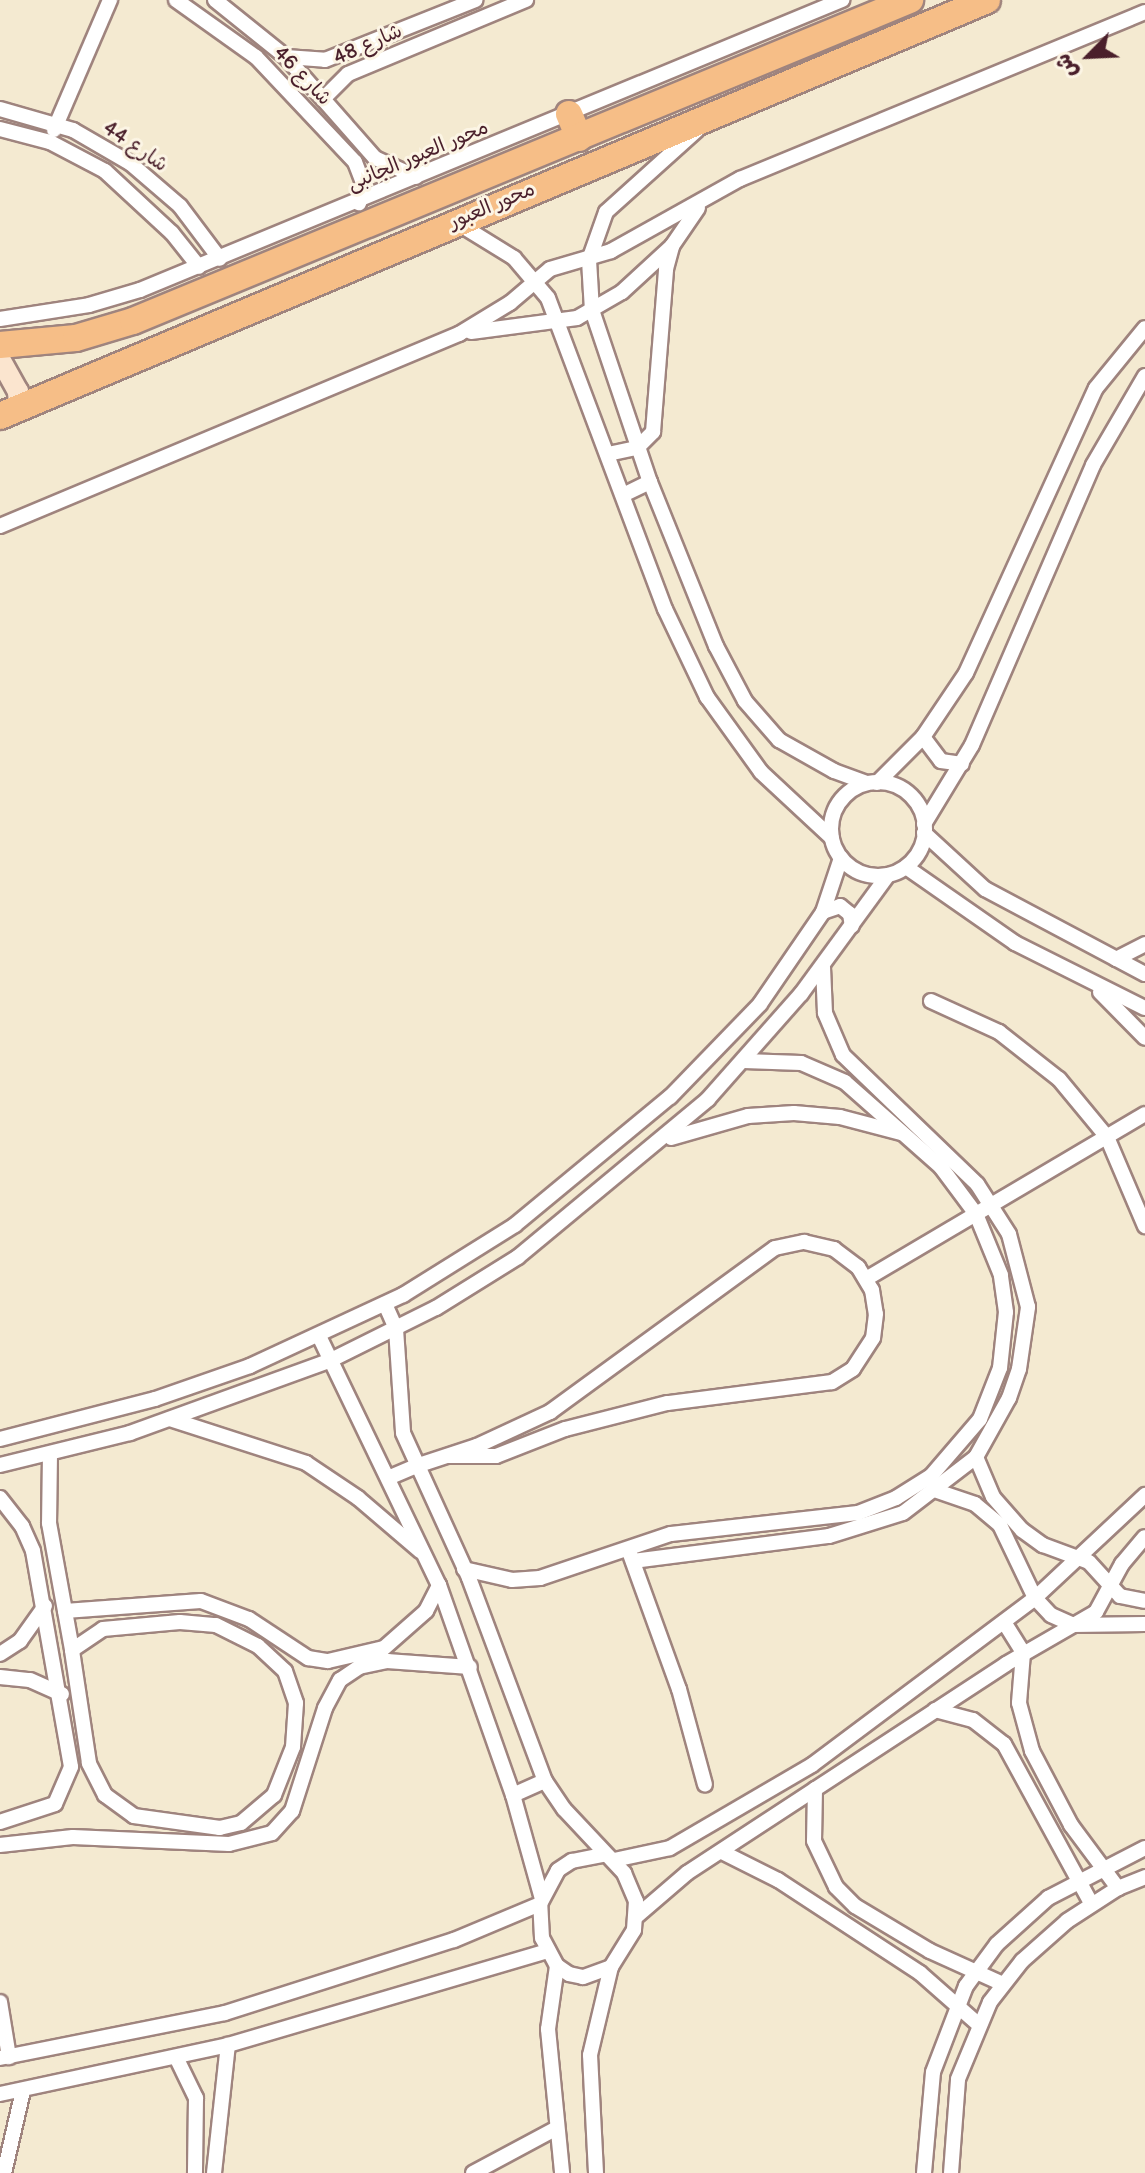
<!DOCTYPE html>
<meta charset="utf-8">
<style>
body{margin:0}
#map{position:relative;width:1145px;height:2173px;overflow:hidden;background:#f4ead1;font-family:"Balsamiq Sans","Playpen Sans Arabic",sans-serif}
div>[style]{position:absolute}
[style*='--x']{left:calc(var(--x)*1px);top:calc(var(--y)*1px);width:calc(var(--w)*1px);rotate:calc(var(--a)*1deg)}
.roads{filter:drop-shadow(2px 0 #9f847e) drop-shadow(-2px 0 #9f847e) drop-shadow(0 2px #9f847e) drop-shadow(0 -2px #9f847e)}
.street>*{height:14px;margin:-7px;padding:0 7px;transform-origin:7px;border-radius:7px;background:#fff}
.street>.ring{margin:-7px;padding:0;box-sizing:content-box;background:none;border:14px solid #fff;border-radius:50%}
.secondary>*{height:20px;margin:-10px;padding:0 10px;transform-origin:10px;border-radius:10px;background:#fbe5cf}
.highway>*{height:26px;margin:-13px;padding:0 13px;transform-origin:13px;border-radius:13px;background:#f6be87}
span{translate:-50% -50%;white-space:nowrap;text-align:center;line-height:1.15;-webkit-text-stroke:6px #fcf5e5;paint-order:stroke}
.street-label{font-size:20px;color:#4a1f2b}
.north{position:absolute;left:1049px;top:16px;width:80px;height:80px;-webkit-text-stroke:6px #fcf5e5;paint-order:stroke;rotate:246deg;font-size:22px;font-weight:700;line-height:32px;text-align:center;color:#4a1f2b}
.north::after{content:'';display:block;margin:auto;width:28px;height:36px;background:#4a1f2b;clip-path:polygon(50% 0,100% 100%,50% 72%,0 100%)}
</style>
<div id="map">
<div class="roads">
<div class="street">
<div style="--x:176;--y:0;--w:98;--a:35.5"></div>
<div style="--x:256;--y:57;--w:144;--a:46.7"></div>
<div style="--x:355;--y:162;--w:26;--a:69"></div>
<div style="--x:364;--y:186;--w:18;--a:106"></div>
<div style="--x:215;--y:0;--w:91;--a:38.8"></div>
<div style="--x:286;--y:57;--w:135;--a:48.6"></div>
<div style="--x:375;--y:158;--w:45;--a:24.9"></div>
<div style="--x:286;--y:57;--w:39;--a:4"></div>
<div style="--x:325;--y:60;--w:162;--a:-21.7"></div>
<div style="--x:323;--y:99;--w:35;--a:-45"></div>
<div style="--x:348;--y:74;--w:193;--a:-22.6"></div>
<div style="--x:0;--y:109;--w:76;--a:16"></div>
<div style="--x:73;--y:130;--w:66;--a:30.1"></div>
<div style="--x:130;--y:163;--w:66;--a:40.7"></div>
<div style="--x:180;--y:206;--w:66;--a:53"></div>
<div style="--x:0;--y:129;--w:52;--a:14.6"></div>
<div style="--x:50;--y:142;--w:62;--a:27.8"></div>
<div style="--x:105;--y:171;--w:91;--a:42.8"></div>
<div style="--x:172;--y:233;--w:43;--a:51.5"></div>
<div style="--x:54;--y:130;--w:142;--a:-66.7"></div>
<div style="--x:697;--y:130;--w:122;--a:138"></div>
<div style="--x:606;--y:212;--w:51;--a:109.5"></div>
<div style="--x:589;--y:260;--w:50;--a:86.6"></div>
<div style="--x:592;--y:310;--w:182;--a:71.4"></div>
<div style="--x:650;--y:482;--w:177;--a:68.1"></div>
<div style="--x:716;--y:646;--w:62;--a:62.2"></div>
<div style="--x:745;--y:701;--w:52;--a:48.9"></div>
<div style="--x:779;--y:740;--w:63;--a:29.4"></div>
<div style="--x:834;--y:771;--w:35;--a:20"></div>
<div style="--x:459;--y:224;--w:65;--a:31.7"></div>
<div style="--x:514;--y:258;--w:52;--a:49.6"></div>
<div style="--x:548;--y:298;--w:332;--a:69.4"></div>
<div style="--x:665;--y:609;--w:98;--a:64.5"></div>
<div style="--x:707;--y:697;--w:92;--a:54.2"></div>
<div style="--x:761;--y:772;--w:97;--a:42.9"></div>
<div style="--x:0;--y:319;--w:90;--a:-8.9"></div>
<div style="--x:89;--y:305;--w:53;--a:-16.4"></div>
<div style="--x:140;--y:290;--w:760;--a:-22.45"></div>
<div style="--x:471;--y:332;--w:107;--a:-7.5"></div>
<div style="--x:577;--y:318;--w:52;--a:-30"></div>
<div style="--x:622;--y:292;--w:68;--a:-42.6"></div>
<div style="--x:608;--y:454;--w:30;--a:-12"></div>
<div style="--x:637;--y:448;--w:23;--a:-45"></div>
<div style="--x:653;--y:432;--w:164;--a:-85.4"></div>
<div style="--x:666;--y:269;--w:24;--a:-75"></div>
<div style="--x:672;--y:246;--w:46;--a:-55.6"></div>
<div style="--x:623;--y:495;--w:30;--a:-26"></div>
<div style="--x:0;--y:526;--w:498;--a:-22.7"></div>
<div style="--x:459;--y:334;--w:60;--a:-31.3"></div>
<div style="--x:510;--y:303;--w:52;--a:-40.4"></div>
<div style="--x:550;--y:269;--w:64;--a:-16.4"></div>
<div style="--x:611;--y:251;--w:148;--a:-29.2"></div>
<div style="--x:740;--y:179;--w:438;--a:-22.4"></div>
<div style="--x:923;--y:737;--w:30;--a:53"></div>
<div style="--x:941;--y:761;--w:21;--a:8"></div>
<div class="ring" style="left:831px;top:782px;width:80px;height:80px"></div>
<div style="--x:877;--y:783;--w:65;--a:-45"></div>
<div style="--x:923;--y:737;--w:77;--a:-56.1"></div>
<div style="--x:966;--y:673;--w:313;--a:-65.5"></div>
<div style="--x:1096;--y:388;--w:77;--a:-50.8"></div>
<div style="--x:924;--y:824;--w:92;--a:-58.7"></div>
<div style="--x:972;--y:745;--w:305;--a:-66.6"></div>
<div style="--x:1093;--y:465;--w:103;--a:-59.7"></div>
<div style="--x:924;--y:833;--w:83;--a:42.6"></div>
<div style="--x:985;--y:889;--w:181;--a:28"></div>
<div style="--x:906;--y:867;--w:133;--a:34.9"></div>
<div style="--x:1015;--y:943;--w:145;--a:26.6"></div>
<div style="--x:823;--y:912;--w:18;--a:-19"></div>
<div style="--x:840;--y:906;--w:13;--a:39"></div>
<div style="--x:850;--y:914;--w:12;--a:81"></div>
<div style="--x:1116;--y:959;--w:33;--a:-27"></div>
<div style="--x:1100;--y:992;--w:64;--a:45.6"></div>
<div style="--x:931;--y:1001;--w:75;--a:24.5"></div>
<div style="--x:999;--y:1032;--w:76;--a:38.1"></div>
<div style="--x:1059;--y:1079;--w:75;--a:50.4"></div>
<div style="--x:1107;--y:1137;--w:97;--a:66.9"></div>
<div style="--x:671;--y:1138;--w:80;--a:-15.9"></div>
<div style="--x:748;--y:1116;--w:46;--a:-3.7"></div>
<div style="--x:794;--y:1113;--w:46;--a:5"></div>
<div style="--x:840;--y:1117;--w:63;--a:14.7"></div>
<div style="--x:866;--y:1279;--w:324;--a:-30.6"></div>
<div style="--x:385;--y:1304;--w:27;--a:66"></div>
<div style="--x:396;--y:1329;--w:104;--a:86.1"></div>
<div style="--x:403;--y:1433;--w:159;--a:65.5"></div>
<div style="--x:469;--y:1578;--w:217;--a:69.5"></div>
<div style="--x:545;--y:1781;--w:34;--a:56"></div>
<div style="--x:564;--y:1809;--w:88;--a:46.8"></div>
<div style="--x:624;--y:1873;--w:30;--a:67"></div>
<div style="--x:636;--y:1901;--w:29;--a:94"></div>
<div style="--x:634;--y:1930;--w:44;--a:121.9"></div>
<div style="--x:611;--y:1967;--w:30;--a:160"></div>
<div style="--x:583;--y:1977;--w:14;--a:-168"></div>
<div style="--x:569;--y:1974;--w:14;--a:-146"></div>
<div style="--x:557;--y:1966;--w:32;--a:-118"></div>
<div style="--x:542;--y:1938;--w:34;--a:-93"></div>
<div style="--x:540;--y:1904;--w:38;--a:-62"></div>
<div style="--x:558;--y:1870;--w:17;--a:-33"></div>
<div style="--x:572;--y:1861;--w:33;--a:-11"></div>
<div style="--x:319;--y:1336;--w:276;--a:64.3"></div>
<div style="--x:439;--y:1585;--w:223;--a:70.6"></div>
<div style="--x:513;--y:1795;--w:108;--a:74.4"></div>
<div style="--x:170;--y:1419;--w:143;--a:17.9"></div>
<div style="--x:306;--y:1463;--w:63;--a:33.9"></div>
<div style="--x:358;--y:1498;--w:82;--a:40.5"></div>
<div style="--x:0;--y:1439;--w:160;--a:-14.5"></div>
<div style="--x:155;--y:1399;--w:101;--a:-19.2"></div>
<div style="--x:250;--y:1366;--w:169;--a:-24.9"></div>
<div style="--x:403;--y:1295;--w:132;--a:-32"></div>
<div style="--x:515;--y:1225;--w:201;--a:-39.6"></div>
<div style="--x:670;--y:1097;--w:129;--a:-45.9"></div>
<div style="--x:760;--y:1004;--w:112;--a:-55.6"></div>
<div style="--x:823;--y:912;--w:57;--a:-71.6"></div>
<div style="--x:50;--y:1454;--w:69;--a:90.8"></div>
<div style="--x:49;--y:1523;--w:129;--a:79.7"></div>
<div style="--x:976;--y:1457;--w:43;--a:67"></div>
<div style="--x:993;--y:1497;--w:44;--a:48.7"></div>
<div style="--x:1022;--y:1530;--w:26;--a:36"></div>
<div style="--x:1043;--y:1545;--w:49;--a:20.3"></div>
<div style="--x:1089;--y:1562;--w:46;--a:47.6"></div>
<div style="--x:1120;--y:1596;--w:25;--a:11"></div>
<div style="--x:0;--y:1465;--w:134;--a:-13.8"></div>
<div style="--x:130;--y:1433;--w:212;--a:-19.9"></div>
<div style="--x:329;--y:1361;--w:119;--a:-26.4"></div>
<div style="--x:436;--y:1308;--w:97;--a:-31.9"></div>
<div style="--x:518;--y:1257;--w:247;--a:-39.7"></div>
<div style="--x:708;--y:1099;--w:140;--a:-48.5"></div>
<div style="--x:801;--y:994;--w:147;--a:-53.8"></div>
<div style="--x:388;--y:1478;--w:30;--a:-23"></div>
<div style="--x:416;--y:1466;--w:64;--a:-18.2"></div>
<div style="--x:477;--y:1446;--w:81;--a:-25"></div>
<div style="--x:550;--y:1412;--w:278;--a:-36.1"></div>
<div style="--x:775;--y:1248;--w:30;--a:-12"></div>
<div style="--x:804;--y:1242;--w:31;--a:13"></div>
<div style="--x:834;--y:1249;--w:30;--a:37"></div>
<div style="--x:858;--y:1267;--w:27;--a:59"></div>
<div style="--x:872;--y:1290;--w:24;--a:81"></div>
<div style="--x:876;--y:1314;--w:24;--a:97"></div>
<div style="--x:873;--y:1338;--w:37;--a:123"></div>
<div style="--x:853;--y:1369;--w:25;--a:148"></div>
<div style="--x:832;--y:1382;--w:166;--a:172.7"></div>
<div style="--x:667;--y:1403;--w:105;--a:165.7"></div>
<div style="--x:565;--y:1429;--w:74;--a:158.6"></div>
<div style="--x:496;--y:1456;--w:48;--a:180"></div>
<div style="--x:937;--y:1491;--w:40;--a:18.9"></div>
<div style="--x:975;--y:1504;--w:33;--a:40"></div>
<div style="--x:1000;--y:1525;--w:81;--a:64.4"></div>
<div style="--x:1035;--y:1598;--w:23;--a:47"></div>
<div style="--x:1051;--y:1615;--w:24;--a:24"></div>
<div style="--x:1073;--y:1625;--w:72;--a:-0.8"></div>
<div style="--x:0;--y:1498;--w:36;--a:52"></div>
<div style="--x:22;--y:1526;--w:27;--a:66"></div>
<div style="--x:33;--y:1551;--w:219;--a:80"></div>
<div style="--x:71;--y:1767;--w:40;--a:113.4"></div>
<div style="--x:55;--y:1804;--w:58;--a:161.9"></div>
<div style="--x:630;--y:1554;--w:144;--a:70.1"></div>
<div style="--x:679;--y:1689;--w:99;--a:74.8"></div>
<div style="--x:633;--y:1561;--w:198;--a:-7.3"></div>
<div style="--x:829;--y:1536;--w:77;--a:-17.3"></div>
<div style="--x:903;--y:1513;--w:92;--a:-37.5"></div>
<div style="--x:976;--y:1457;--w:68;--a:-60.8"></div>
<div style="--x:1009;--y:1398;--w:31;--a:-71"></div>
<div style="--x:1019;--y:1369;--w:63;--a:-81.7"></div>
<div style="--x:1028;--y:1307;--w:75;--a:-104.6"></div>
<div style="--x:1009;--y:1234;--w:59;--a:-122.6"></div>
<div style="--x:977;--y:1184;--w:186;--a:-136.1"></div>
<div style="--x:843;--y:1055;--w:46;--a:-113.2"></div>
<div style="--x:825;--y:1013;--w:46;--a:-92.5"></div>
<div style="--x:464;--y:1569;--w:49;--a:12.9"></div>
<div style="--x:512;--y:1580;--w:28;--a:-4"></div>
<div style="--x:540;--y:1578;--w:138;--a:-18.6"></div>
<div style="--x:671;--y:1534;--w:188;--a:-6.4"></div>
<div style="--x:858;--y:1513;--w:41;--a:-21.5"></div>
<div style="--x:896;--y:1498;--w:41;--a:-32.2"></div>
<div style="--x:931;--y:1476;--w:75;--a:-49.3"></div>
<div style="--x:980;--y:1419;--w:55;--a:-68.6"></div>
<div style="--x:1000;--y:1368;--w:56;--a:-83.9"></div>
<div style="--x:1006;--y:1312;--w:37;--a:-98"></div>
<div style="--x:1001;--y:1275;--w:66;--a:-112.3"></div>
<div style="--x:976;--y:1214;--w:59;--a:-126.7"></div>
<div style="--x:941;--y:1167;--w:128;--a:-138.5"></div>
<div style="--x:845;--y:1082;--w:48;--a:-156.6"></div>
<div style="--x:801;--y:1063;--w:57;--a:-178"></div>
<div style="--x:65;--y:1611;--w:136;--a:-4.2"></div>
<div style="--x:201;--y:1601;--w:51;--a:20.6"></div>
<div style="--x:249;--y:1619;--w:71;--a:33.5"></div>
<div style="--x:308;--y:1658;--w:20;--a:9"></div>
<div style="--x:328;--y:1661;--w:57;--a:-13.1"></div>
<div style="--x:384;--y:1648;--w:56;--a:-41.4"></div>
<div style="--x:426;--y:1611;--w:29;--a:-63"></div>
<div style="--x:180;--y:1622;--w:36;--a:5"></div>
<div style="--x:216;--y:1625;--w:47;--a:26.6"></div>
<div style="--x:258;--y:1646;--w:37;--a:43"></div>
<div style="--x:285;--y:1671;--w:34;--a:71"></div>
<div style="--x:296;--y:1703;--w:44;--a:93.9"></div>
<div style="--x:293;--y:1747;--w:52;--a:111.6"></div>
<div style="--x:274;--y:1795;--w:43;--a:139.7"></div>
<div style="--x:241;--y:1823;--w:22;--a:167"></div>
<div style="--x:220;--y:1828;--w:87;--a:-172.1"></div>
<div style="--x:134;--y:1816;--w:36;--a:-144"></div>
<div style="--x:105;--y:1795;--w:36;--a:-117"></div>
<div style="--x:89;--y:1763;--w:114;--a:-98.6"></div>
<div style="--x:72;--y:1650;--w:37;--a:-34"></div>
<div style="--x:103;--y:1629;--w:77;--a:-5.2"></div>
<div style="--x:1004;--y:1622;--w:36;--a:58"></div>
<div style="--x:1023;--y:1653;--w:50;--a:94.6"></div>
<div style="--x:1019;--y:1703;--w:50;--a:74.8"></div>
<div style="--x:1032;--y:1751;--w:84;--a:62.2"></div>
<div style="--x:1071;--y:1825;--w:79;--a:53.3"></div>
<div style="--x:0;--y:1654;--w:24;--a:-33"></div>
<div style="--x:20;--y:1641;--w:43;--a:-54.5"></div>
<div style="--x:0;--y:1677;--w:30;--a:6"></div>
<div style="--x:30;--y:1680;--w:35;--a:24"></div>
<div style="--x:935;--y:1710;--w:39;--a:15"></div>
<div style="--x:973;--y:1720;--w:39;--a:38"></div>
<div style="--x:1004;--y:1744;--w:181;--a:61.3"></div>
<div style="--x:815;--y:1789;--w:52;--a:91.1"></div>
<div style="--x:814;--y:1841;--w:51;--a:64.4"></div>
<div style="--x:836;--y:1887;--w:27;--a:45"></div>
<div style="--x:855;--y:1906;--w:87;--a:31"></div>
<div style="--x:930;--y:1951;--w:80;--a:24.3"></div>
<div style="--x:513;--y:1795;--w:35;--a:-24"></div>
<div style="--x:0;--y:1845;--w:73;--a:-6.3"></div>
<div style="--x:73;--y:1837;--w:156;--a:2.6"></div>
<div style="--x:229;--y:1844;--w:44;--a:-14.3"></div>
<div style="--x:272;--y:1833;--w:30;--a:-48"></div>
<div style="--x:292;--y:1811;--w:108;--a:-72.2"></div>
<div style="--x:325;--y:1708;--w:32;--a:-62"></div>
<div style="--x:340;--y:1680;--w:23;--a:-34"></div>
<div style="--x:359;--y:1667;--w:29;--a:-12"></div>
<div style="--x:387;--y:1661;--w:83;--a:4.1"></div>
<div style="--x:722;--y:1852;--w:63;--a:26.6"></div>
<div style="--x:778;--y:1880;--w:170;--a:33.2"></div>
<div style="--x:920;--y:1973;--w:76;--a:41.3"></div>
<div style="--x:614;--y:1860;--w:57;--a:-12.1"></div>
<div style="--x:670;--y:1848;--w:164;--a:-30.3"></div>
<div style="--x:812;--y:1765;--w:279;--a:-36.8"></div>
<div style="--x:1035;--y:1598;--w:151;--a:-43.1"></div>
<div style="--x:637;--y:1916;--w:66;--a:-40.7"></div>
<div style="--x:687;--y:1873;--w:381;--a:-33.2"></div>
<div style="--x:1006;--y:1664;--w:104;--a:-30"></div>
<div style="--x:1096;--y:1612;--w:55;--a:-61.6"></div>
<div style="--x:1122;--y:1564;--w:35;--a:-50"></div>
<div style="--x:557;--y:1966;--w:64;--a:98.1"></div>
<div style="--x:548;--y:2029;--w:145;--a:84.4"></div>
<div style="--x:0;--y:2002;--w:56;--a:80.7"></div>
<div style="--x:176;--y:2057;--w:46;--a:64"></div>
<div style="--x:196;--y:2098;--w:75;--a:90.8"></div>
<div style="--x:0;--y:2058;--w:229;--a:-11.3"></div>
<div style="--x:225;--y:2013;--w:240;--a:-17.7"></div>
<div style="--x:454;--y:1940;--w:93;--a:-22.7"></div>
<div style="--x:0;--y:2094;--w:233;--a:-12.1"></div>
<div style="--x:228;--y:2045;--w:334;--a:-16.4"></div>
<div style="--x:4;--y:2173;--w:84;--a:-77"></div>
<div style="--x:214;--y:2173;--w:129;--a:-83.8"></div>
<div style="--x:473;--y:2173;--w:95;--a:-28.2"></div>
<div style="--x:596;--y:2173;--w:118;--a:-92.9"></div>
<div style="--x:590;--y:2055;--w:90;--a:-76.6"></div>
<div style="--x:924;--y:2173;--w:101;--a:-84.9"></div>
<div style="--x:933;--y:2072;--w:92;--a:-69"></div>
<div style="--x:966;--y:1986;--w:52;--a:-53.6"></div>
<div style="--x:997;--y:1944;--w:69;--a:-42"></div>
<div style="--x:1048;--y:1898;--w:109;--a:-27.3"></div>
<div style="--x:951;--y:2173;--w:94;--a:-85.7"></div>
<div style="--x:958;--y:2079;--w:83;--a:-67.4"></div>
<div style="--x:990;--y:2002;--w:52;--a:-52"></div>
<div style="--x:1022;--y:1961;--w:60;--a:-41.6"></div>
<div style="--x:1067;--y:1921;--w:61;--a:-32.9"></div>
<div style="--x:1118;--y:1888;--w:29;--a:-22"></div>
</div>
<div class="secondary">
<div style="--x:0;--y:359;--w:37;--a:61"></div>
<div style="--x:18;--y:391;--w:16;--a:86"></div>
</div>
<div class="highway">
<div style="--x:569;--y:114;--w:26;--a:67"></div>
<div style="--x:0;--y:345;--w:76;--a:-5.3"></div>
<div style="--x:76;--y:338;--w:59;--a:-16.6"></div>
<div style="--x:133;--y:321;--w:841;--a:-22.45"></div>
<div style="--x:0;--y:416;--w:1071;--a:-22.85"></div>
</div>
</div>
<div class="street-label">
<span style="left:368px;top:45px;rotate:-24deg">شارع 48</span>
<span style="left:302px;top:76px;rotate:46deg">شارع 46</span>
<span style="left:135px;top:147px;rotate:34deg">شارع 44</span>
<span style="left:418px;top:156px;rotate:-23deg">محور العبور الجانبى</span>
<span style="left:492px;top:206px;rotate:-23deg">محور العبور</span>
</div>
<div class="north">ش</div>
</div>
